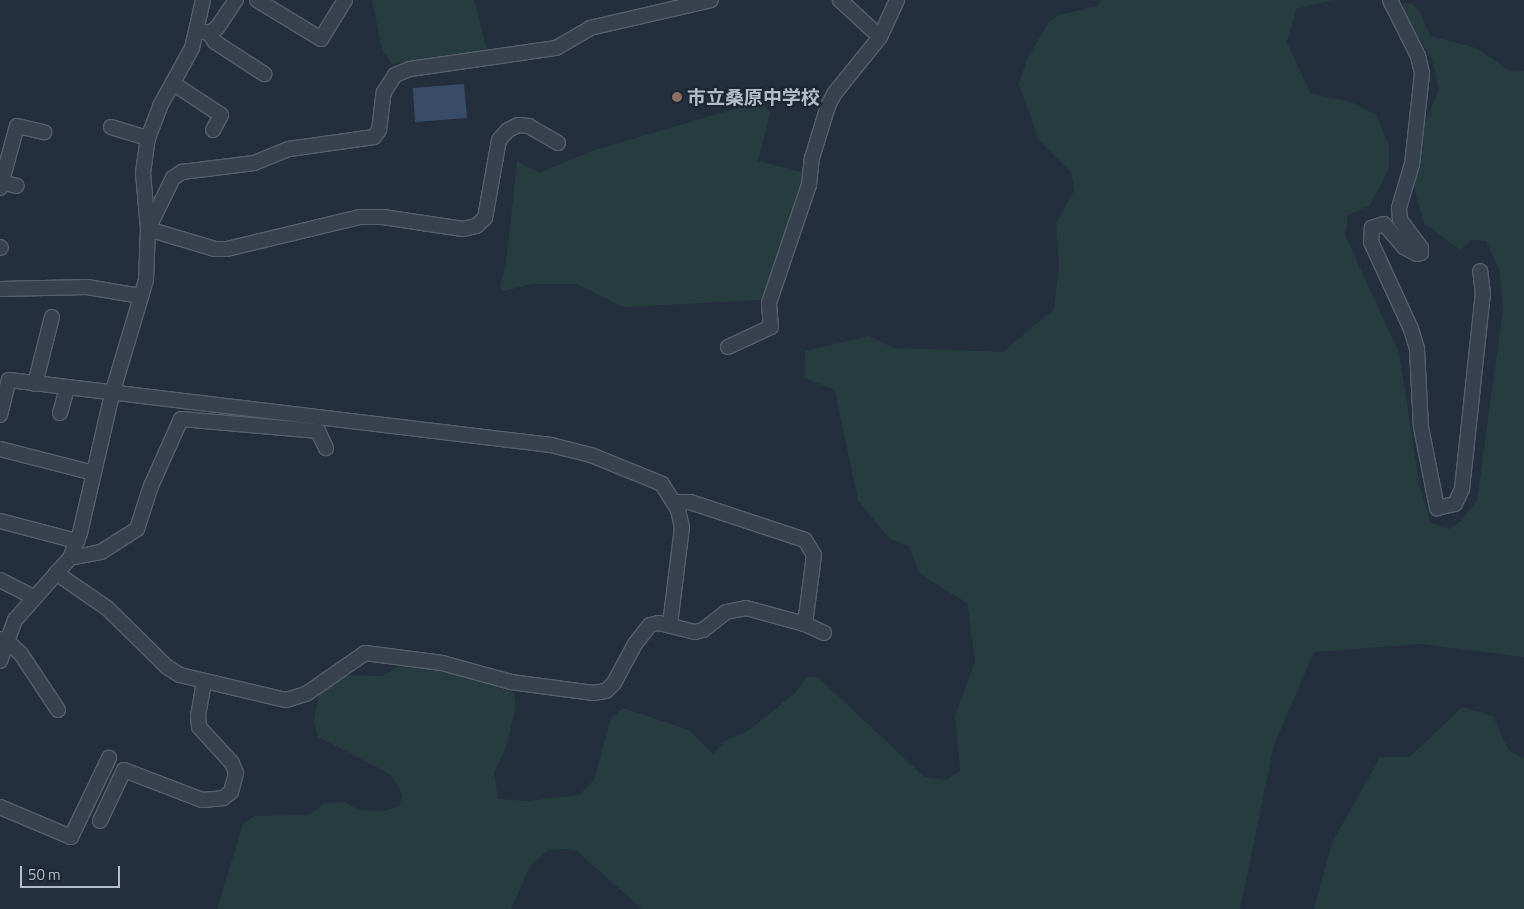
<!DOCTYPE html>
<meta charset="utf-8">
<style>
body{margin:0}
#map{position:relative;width:1524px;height:909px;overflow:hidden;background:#242f3e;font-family:"Titillium Web","Noto Sans JP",sans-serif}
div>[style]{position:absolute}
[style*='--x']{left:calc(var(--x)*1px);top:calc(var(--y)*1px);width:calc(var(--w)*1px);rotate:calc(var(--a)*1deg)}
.green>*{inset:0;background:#263c3f}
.water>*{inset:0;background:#394c67}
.roads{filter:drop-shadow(1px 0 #565f6c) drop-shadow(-1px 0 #565f6c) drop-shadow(0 1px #565f6c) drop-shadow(0 -1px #565f6c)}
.street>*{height:14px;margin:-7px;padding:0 7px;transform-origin:7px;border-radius:7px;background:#38414e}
.dots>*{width:14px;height:14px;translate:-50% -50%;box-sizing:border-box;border:2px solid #1d2633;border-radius:50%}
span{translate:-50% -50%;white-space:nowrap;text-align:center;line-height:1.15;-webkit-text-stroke:4.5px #1d2633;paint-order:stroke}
.poi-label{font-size:19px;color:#b4bcc9;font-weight:700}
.left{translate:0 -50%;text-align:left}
.scale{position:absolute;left:20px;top:866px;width:100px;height:22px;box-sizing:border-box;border:2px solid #b4bcc9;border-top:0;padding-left:6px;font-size:15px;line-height:18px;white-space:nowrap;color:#b4bcc9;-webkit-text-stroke:4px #1d2633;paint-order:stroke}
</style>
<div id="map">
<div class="green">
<div style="clip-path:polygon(372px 0,474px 0,487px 50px,391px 64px,382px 49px)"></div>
<div style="clip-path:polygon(1101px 0,1334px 0,1297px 8px,1287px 42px,1310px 93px,1351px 102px,1376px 115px,1389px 145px,1389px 167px,1381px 185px,1369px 206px,1348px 215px,1345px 235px,1399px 353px,1420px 488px,1431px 523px,1449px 529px,1461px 521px,1477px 500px,1503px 309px,1499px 269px,1486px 241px,1472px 240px,1460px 250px,1424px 223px,1411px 176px,1419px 135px,1439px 90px,1433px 61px,1403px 13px,1403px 3px,1413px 4px,1420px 12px,1430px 36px,1476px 48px,1511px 72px,1524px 71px,1524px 657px,1420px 644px,1314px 652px,1274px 745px,1240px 909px,642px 909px,577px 851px,566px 849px,549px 850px,530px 866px,511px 909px,217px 909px,243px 824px,254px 816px,310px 815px,324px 803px,345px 802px,358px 810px,384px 811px,399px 806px,403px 795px,390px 774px,318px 737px,314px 721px,319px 694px,343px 675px,383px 676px,403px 664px,458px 673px,514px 693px,516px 707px,506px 748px,494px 772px,498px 799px,526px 801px,579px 795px,594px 780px,611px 718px,623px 708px,689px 730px,713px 754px,726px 740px,748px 731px,795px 693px,807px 677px,818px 677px,924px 777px,947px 780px,960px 770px,955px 716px,975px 661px,967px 603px,920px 574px,909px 546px,890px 539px,858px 501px,835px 390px,804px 378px,805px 351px,869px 336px,894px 348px,1003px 352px,1054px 309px,1059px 264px,1056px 223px,1074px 191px,1071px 172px,1039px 140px,1019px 84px,1027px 59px,1048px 23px,1059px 15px,1098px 6px)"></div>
<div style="clip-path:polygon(761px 101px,770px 113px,758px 161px,805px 173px,774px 273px,761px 300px,623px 307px,577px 284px,532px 284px,504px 291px,500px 287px,506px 262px,517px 161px,539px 173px,592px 151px)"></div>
<div style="clip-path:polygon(1462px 707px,1493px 716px,1509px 751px,1524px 758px,1524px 909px,1314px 909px,1332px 843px,1380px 757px,1410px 757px)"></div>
</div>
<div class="water">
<div style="clip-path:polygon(464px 84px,467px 118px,415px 122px,413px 88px)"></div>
</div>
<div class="roads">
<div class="street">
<div style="--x:257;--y:0;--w:75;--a:31.4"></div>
<div style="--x:321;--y:39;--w:46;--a:-58.4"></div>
<div style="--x:840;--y:0;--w:54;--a:42.8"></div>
<div style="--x:1390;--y:0;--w:63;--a:63.4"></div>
<div style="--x:1418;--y:56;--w:18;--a:77"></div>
<div style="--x:1422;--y:74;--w:91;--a:96.3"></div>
<div style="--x:1412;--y:164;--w:46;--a:106.5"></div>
<div style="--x:1399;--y:208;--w:12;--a:85"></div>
<div style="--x:1400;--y:220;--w:35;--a:53"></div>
<div style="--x:1421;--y:248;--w:5;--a:90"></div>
<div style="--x:1421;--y:253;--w:4;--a:166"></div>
<div style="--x:1417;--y:254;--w:15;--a:-152"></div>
<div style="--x:1404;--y:247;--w:30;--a:-131"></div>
<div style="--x:1384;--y:224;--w:13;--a:162"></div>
<div style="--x:1372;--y:228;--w:14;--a:94"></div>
<div style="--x:1371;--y:242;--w:96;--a:65.3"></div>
<div style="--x:1411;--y:329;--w:21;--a:73"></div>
<div style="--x:1417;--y:349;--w:78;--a:87.1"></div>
<div style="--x:1421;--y:427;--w:83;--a:78.8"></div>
<div style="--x:1437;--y:508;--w:18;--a:-13"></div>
<div style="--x:1455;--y:504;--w:17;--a:-65"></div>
<div style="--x:1462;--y:489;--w:196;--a:-83.9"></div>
<div style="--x:1483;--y:294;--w:23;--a:-97"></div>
<div style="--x:198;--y:31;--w:11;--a:10"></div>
<div style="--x:209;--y:33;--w:11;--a:56"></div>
<div style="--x:215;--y:42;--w:59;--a:33.1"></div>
<div style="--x:209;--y:33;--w:9;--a:-32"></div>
<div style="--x:217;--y:28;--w:34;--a:-56"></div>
<div style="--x:174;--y:84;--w:56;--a:33.4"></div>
<div style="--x:221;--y:115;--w:17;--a:118"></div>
<div style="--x:111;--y:127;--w:39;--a:17"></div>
<div style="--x:558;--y:143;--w:34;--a:-150"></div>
<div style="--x:529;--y:126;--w:11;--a:-175"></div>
<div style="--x:518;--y:125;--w:11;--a:153"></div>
<div style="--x:508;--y:130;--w:13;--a:132"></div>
<div style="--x:499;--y:140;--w:79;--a:100.2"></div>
<div style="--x:485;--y:218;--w:12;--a:138"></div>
<div style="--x:476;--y:226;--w:13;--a:167"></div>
<div style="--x:463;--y:229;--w:81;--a:-171.5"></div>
<div style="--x:383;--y:217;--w:23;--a:180"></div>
<div style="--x:360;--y:217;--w:137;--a:166.5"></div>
<div style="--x:227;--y:249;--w:12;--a:180"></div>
<div style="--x:215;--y:249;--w:70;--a:-163.4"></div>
<div style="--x:148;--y:229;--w:57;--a:-63.9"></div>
<div style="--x:173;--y:178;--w:11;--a:-34"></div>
<div style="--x:182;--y:172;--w:73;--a:-7.1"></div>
<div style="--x:254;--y:163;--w:38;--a:-22"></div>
<div style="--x:289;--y:149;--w:86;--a:-8"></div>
<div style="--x:374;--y:137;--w:9;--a:-54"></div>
<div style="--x:379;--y:130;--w:38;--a:-83"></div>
<div style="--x:384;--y:92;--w:20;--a:-57"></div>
<div style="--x:395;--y:75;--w:16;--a:-22"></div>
<div style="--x:410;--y:69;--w:148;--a:-8.2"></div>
<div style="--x:556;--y:48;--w:39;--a:-30"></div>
<div style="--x:590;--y:28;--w:124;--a:-13"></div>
<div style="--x:1;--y:182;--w:16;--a:14"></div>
<div style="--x:0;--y:188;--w:64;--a:-74.7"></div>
<div style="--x:17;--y:126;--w:28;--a:13"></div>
<div style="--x:0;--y:247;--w:1;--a:45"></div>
<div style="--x:0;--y:289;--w:87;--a:-1.3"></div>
<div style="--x:87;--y:287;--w:55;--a:9.5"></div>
<div style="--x:728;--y:347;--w:47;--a:-24.9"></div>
<div style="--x:771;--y:327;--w:24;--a:-95"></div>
<div style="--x:769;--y:303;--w:125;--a:-71.3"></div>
<div style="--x:809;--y:185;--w:27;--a:-84"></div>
<div style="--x:812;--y:158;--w:54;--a:-72.9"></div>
<div style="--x:828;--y:106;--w:13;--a:-63"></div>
<div style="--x:834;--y:94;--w:73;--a:-51.1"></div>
<div style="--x:880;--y:37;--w:41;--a:-65.3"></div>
<div style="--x:35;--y:384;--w:69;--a:-75.8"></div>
<div style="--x:60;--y:413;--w:26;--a:-74"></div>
<div style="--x:0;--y:415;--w:36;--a:-76"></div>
<div style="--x:9;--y:380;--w:546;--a:6.84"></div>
<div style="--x:551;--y:445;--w:41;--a:14"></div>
<div style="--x:591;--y:455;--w:77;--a:22.2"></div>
<div style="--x:662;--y:484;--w:31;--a:58"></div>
<div style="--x:678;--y:510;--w:17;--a:77"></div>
<div style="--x:682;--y:527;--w:99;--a:97"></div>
<div style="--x:0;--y:449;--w:97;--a:14.3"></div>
<div style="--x:674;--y:502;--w:16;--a:0"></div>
<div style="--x:690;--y:502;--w:121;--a:18.3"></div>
<div style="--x:805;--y:540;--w:17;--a:59"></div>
<div style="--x:814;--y:555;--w:70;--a:97.4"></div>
<div style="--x:0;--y:521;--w:80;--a:14.6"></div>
<div style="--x:70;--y:558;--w:32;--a:-11"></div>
<div style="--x:101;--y:552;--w:43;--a:-32.6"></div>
<div style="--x:137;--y:529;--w:45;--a:-72"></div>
<div style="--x:151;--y:486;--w:73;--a:-65.9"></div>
<div style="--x:181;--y:419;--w:138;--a:5"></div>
<div style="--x:318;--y:431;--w:19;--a:65"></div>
<div style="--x:56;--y:573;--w:62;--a:34.5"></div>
<div style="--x:107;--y:608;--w:84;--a:44.5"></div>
<div style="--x:167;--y:667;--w:15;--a:32"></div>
<div style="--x:180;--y:675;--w:109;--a:13.3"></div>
<div style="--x:286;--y:700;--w:21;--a:-17"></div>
<div style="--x:306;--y:694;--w:72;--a:-34.8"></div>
<div style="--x:365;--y:653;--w:78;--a:7.4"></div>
<div style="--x:442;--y:663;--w:72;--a:15.4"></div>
<div style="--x:511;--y:682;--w:83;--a:7.6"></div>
<div style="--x:593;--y:693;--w:13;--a:-9"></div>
<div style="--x:606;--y:691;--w:11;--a:-45"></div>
<div style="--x:614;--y:683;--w:44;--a:-61.7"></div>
<div style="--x:635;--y:644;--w:24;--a:-52"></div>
<div style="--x:650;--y:625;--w:9;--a:-13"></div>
<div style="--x:659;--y:623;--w:37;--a:14"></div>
<div style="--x:695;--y:632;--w:8;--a:-14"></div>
<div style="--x:703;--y:630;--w:29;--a:-38"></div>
<div style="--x:726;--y:612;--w:20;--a:-11"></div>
<div style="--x:746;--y:608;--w:61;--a:15.2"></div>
<div style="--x:805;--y:624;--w:21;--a:25"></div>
<div style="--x:0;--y:580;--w:38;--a:27"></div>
<div style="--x:0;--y:639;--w:7;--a:16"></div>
<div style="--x:7;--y:641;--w:19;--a:43"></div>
<div style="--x:21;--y:654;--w:67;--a:56.5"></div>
<div style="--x:0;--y:661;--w:44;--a:-69.9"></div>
<div style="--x:15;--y:620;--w:83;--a:-48.4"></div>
<div style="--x:70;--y:558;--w:27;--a:-68"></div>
<div style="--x:80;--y:533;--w:143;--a:-77"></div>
<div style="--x:112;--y:394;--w:119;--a:-73.4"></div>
<div style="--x:146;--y:280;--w:51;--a:-87.8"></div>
<div style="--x:148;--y:229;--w:56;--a:-95.1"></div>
<div style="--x:143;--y:173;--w:35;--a:-82"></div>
<div style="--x:148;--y:138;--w:34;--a:-69"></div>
<div style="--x:160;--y:106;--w:66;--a:-61.1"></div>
<div style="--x:192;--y:48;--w:49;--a:-77.1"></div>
<div style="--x:0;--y:807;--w:77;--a:22.9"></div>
<div style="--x:71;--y:837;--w:88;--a:-64.3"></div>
<div style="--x:100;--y:821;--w:56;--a:-64.8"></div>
<div style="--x:124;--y:770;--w:84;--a:21"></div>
<div style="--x:202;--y:800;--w:21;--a:-5"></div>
<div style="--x:223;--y:798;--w:10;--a:-37"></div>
<div style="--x:231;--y:792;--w:20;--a:-75"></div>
<div style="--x:236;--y:773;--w:11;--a:-112"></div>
<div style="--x:232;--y:763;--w:49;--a:-132.5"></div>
<div style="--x:199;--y:727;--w:11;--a:-95"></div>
<div style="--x:198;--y:716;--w:35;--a:-80"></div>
</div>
</div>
<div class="dots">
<div style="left:677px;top:97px;background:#8d6e63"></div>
</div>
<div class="poi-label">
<span class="left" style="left:687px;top:97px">市立桑原中学校</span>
</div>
<div class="scale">50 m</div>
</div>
